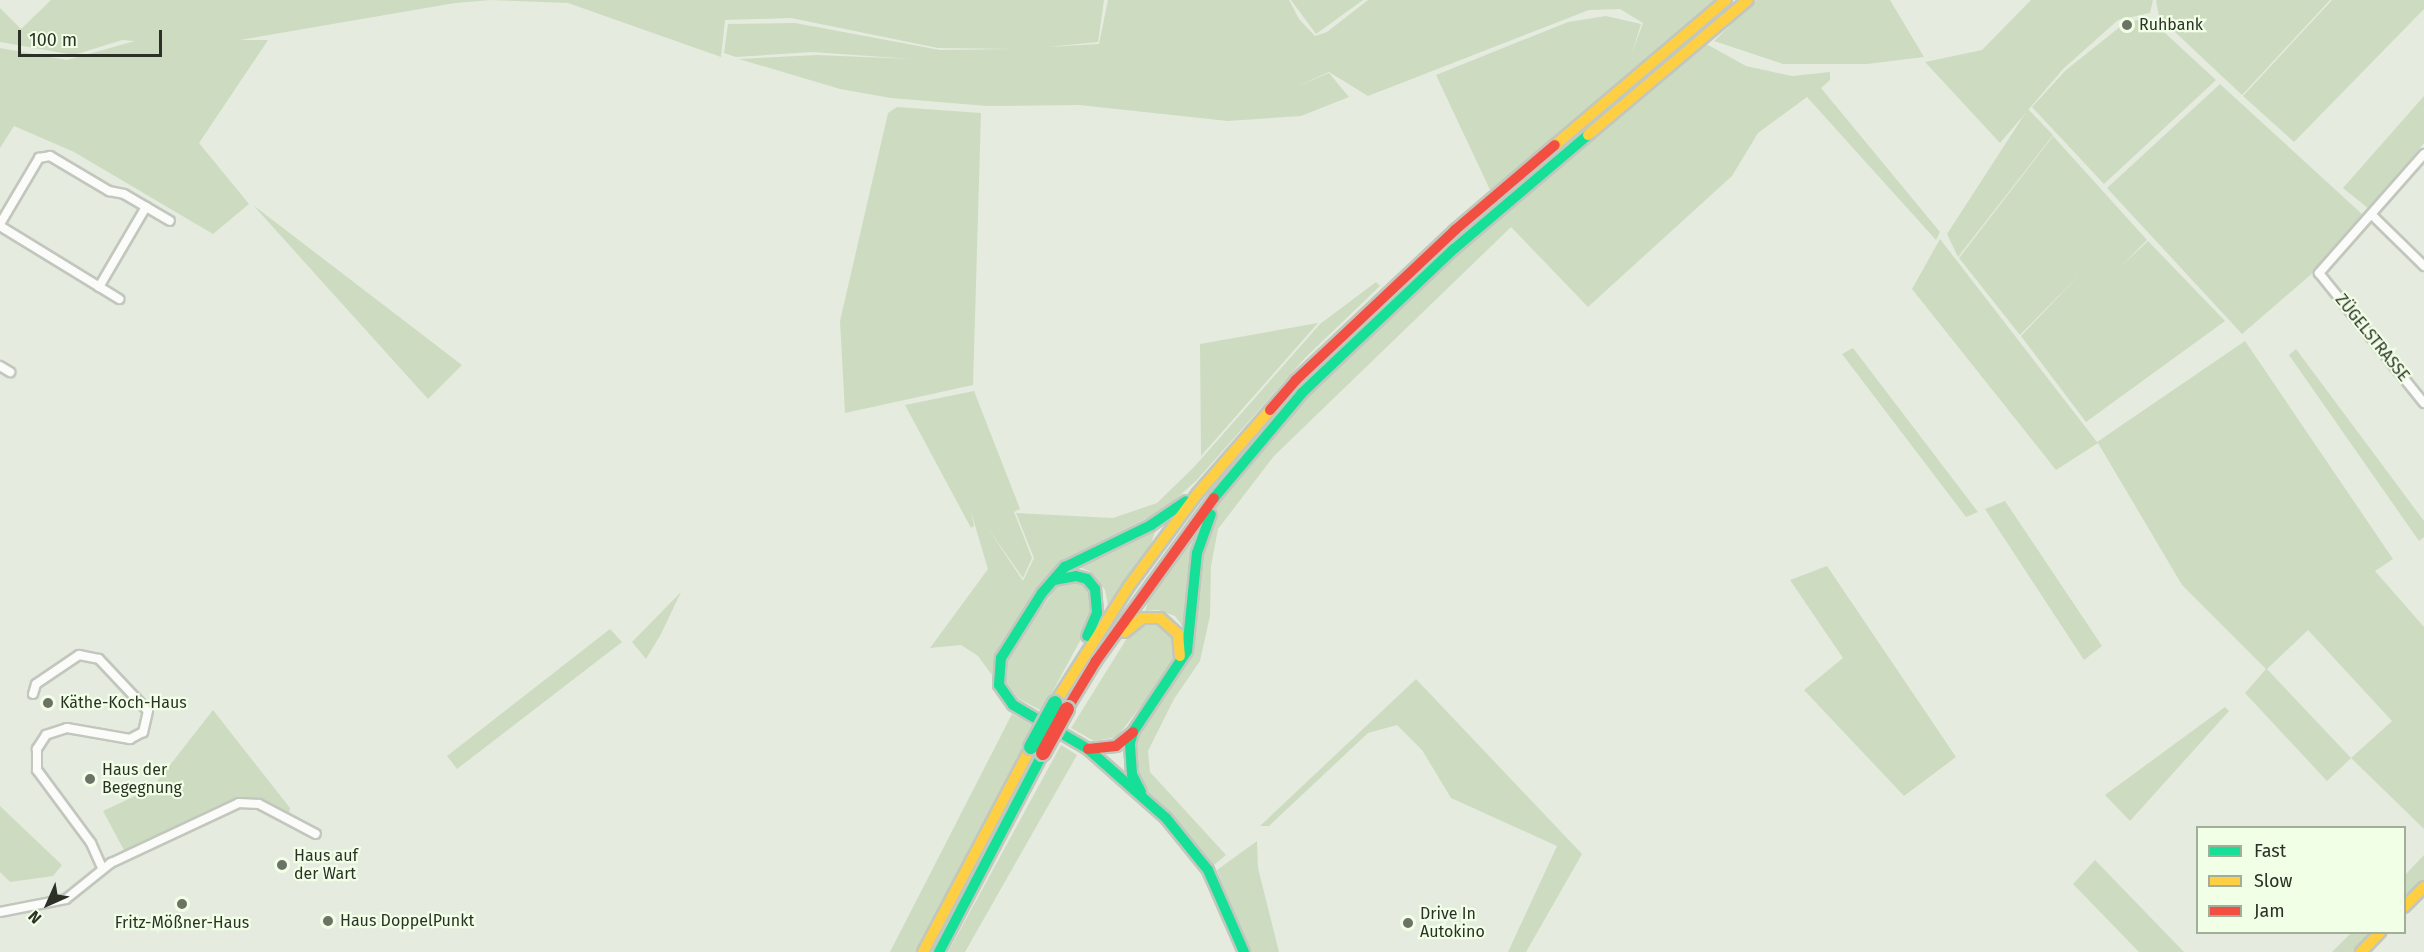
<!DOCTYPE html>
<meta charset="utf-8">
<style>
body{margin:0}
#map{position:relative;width:2424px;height:952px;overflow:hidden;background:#e5ebdf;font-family:"Fira Sans",sans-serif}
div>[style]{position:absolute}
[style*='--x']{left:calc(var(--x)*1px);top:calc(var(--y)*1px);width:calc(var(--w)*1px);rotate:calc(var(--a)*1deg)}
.green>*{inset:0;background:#cddcc0}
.roads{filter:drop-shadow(2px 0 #c2c7bd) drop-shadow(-2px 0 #c2c7bd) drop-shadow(0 2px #c2c7bd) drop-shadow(0 -2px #c2c7bd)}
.street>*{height:8px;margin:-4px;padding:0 4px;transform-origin:4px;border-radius:4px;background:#fbfcfa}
.fast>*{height:10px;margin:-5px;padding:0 5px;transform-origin:5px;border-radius:5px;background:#16e098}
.slow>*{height:10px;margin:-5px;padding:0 5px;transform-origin:5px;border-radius:5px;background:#ffcf43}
.jam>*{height:10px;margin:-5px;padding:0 5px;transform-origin:5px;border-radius:5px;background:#f24e42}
.bridges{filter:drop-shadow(2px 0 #c2c7bd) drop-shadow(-2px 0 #c2c7bd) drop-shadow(0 2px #c2c7bd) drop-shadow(0 -2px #c2c7bd)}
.fast-bridge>*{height:14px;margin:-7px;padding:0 7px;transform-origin:7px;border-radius:7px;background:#16e098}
.jam-bridge>*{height:14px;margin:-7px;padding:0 7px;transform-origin:7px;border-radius:7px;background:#f24e42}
.dots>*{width:16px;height:16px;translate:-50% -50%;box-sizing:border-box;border:3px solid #f1ffe6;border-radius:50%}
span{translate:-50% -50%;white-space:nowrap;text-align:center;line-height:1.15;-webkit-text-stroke:4.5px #f1ffe6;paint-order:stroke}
.poi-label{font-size:16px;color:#2c3127}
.left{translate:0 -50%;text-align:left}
.street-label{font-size:16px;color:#2c3127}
.legend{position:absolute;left:2196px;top:826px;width:210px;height:108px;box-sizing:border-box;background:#f1ffe6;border:2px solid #a2ad9a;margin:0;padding:8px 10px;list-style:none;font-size:18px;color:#2c3127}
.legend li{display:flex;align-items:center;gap:12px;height:30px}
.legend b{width:30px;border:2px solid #a2ad9a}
.north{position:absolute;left:18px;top:874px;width:60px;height:60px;-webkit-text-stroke:4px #f1ffe6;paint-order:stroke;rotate:225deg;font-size:16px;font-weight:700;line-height:24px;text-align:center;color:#2c3127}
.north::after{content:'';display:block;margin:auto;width:21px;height:27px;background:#2c3127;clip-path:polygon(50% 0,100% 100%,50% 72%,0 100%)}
.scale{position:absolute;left:18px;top:30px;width:144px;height:27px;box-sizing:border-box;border:3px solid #2c3127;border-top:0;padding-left:8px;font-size:18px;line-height:21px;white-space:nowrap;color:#2c3127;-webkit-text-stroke:4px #f1ffe6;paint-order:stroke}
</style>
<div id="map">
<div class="green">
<div style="clip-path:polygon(51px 0,1104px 0,1098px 42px,1047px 47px,1099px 44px,1108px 0,1289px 0,1299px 19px,1315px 36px,1327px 32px,1368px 0,1726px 0,1617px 95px,1529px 157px,1491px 192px,1436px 75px,1568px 22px,1606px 16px,1641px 24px,1632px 53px,1643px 23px,1620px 9px,1589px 10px,1368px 96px,1329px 72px,1296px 87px,1329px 73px,1349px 97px,1301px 116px,1228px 121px,1079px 105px,987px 106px,891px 98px,840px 89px,739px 59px,817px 55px,912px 59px,812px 52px,736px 57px,724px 53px,728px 24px,795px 23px,940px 50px,1013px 49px,938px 48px,791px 18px,725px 20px,721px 57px,568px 3px,491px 0,455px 3px,240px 40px,268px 40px,199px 143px,249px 204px,213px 234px,74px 152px,14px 126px,0 148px,0 48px,67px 60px,135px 41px,122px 40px,74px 55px,0 42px,0 8px,21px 29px)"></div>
<div style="clip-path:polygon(1291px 0,1363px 0,1316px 34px)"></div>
<div style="clip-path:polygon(1756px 0,1890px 0,1924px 57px,1867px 64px,1783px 64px,1714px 41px)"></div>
<div style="clip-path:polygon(2031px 0,2153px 0,2150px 13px,2118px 20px,2063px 69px,2000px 143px,1925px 62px,1982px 50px)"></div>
<div style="clip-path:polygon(2156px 0,2330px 0,2242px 95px,2159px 17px)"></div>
<div style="clip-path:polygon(2332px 0,2424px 0,2424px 9px,2294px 142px,2243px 96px)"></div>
<div style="clip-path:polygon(2140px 19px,2151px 20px,2216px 80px,2104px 184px,2032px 107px,2066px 70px,2121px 26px)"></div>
<div style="clip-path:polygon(1701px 41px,1746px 66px,1792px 76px,1830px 72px,1830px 80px,1821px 88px,1940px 232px,1936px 240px,1807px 97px,1758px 133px,1732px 176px,1588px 307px,1511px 227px,1274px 456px,1218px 529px,1211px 566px,1210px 616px,1200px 661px,1174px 699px,1148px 751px,1150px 772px,1226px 855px,1208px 870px,1141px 792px,1130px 743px,1179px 665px,1205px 523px,1230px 475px,1375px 321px)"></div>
<div style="clip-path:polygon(2220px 84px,2363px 215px,2315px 271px,2242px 334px,2107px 188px)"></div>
<div style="clip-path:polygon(2424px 96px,2424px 143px,2369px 209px,2343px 188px)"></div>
<div style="clip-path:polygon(897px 107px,981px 113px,973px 385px,845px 413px,840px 321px,888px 113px)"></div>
<div style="clip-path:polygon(2028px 109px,2053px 135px,1958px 257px,1947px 234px)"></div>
<div style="clip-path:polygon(2053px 136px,2147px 240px,2119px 268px,2148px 241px,2225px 321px,2086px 422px,2021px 336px,2081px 273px,2020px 335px,1959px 258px)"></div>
<div style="clip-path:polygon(253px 205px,462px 365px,428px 399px)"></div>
<div style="clip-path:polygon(evenodd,1940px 239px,2097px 442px,2245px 341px,2393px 559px,2375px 571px,2424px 627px,2424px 829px,2351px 758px,2327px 781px,2245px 693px,2266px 669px,2182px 585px,2098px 443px,2056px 470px,1912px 289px,1940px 239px,2308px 630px,2392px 721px,2351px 758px,2267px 669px,2308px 630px)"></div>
<div style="clip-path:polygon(1376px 282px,1380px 286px,1305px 358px,1196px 481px,1163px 510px,1072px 556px,1047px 576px,1000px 645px,992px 675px,978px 656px,961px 645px,930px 648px,988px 569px,971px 512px,974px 526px,971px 528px,905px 405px,974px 391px,1020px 509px,1014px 512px,1032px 558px,1023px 578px,987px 527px,1023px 581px,1034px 558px,1016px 513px,1113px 518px,1157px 503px,1194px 467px,1320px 324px)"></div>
<div style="clip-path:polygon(1318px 323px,1201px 456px,1200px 344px)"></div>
<div style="clip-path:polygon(1853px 348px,1978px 512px,1966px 517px,1842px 354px)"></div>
<div style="clip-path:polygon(2296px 349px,2424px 521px,2424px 537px,2419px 541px,2289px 355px)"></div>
<div style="clip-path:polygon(2005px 501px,2102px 646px,2084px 660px,1985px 509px)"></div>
<div style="clip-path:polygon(1198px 527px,1193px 556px,1186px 631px,1175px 616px,1158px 610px,1145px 611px,1151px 592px)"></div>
<div style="clip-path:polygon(1156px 529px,1150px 547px,1108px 606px,1105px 590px,1091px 572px,1077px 566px)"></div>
<div style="clip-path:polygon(1827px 566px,1956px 757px,1904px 796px,1804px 690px,1843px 658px,1790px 580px)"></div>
<div style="clip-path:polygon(1073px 580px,1082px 582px,1092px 594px,1094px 615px,1042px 711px,1019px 699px,1003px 677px,1009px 656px,1057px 586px)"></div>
<div style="clip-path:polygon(681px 592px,661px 634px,646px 659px,632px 642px)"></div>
<div style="clip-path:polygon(1151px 621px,1169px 628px,1176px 645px,1172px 666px,1117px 737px,1094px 741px,1071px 728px,1129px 635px)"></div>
<div style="clip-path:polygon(610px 629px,622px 642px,457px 769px,447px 756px)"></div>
<div style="clip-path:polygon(1416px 679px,1582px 854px,1526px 952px,1508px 952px,1557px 846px,1451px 798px,1422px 750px,1397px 725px,1368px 733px,1269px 826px,1260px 826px)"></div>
<div style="clip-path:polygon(2225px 707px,2229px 711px,2130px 821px,2105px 795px)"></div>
<div style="clip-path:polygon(213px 710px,290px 808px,289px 815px,256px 799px,240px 798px,217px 806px,125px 852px,103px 811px,152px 788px)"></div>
<div style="clip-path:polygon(1012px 714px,1035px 727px,916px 952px,890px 952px)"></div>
<div style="clip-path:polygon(1061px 745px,1077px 755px,965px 952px,948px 952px)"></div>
<div style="clip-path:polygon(0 806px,62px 865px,53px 876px,10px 882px,0 872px)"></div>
<div style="clip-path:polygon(1257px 841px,1258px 868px,1279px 952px,1248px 952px,1217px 870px)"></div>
<div style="clip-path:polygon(2424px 855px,2424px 887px,2405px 907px,2405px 875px)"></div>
<div style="clip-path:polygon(2095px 860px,2184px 952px,2139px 952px,2073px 884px)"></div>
<div style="clip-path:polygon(2351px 933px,2380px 933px,2361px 952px,2332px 952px)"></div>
</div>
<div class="roads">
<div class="street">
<div style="--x:2424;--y:154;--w:159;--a:131.4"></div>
<div style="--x:2319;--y:273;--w:167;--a:51.1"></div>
<div style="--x:2372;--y:215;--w:73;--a:44.4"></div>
<div style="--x:0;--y:224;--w:77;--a:-59.4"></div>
<div style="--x:39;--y:158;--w:11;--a:-10"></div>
<div style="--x:50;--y:156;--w:69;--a:30.7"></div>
<div style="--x:109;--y:191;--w:15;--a:11"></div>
<div style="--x:124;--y:194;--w:53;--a:30.4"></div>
<div style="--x:0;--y:226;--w:140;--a:31.5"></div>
<div style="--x:99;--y:287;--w:93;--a:-59.6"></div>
<div style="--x:0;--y:366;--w:12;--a:31"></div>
<div style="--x:33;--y:694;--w:10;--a:-73"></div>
<div style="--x:36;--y:684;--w:52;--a:-34"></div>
<div style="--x:79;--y:655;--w:20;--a:11"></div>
<div style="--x:99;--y:659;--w:71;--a:46.7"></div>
<div style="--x:148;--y:711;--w:22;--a:103"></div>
<div style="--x:143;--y:732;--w:15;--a:152"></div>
<div style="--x:130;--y:739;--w:64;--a:-170.1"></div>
<div style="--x:67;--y:728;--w:22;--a:162"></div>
<div style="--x:46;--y:735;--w:17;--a:123"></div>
<div style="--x:37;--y:749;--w:21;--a:90"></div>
<div style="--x:37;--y:770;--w:91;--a:53.5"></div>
<div style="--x:91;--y:843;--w:27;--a:66"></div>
<div style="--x:0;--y:912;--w:67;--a:-11.1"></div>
<div style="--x:66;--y:899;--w:58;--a:-38.7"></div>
<div style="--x:111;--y:863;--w:141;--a:-25.1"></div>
<div style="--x:239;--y:803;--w:20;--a:3"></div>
<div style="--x:259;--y:804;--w:64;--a:27.8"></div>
</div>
<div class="fast">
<div style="--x:1214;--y:498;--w:137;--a:-50"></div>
<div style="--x:1302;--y:393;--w:209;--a:-43.5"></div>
<div style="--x:1454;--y:249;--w:176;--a:-40.4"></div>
<div style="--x:1054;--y:580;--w:22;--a:-10"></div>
<div style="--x:1076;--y:576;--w:11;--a:15"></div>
<div style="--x:1087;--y:579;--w:13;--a:51"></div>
<div style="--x:1095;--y:589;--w:24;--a:85"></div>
<div style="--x:1097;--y:613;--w:25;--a:113"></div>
<div style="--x:999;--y:685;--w:24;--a:55"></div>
<div style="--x:1013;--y:705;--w:87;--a:30.4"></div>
<div style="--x:1088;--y:749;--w:104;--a:41.5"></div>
<div style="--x:1166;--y:818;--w:67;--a:51.1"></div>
<div style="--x:1208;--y:870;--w:90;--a:66.3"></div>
<div style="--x:999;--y:685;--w:27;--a:-86"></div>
<div style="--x:1001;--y:658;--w:77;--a:-57.8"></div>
<div style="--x:1042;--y:593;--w:35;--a:-49"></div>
<div style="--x:1065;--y:567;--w:96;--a:-26"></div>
<div style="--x:1151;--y:525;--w:42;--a:-34.4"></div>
<div style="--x:1141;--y:792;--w:20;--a:-117"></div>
<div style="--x:1132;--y:774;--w:31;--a:-94"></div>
<div style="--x:1130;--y:743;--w:11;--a:-75"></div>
<div style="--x:1133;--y:732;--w:97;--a:-56.3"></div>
<div style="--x:1187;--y:651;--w:99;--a:-84.2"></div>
<div style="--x:1197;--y:553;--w:41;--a:-70.3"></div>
<div style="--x:939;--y:952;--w:225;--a:-62.4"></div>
</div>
<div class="slow">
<div style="--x:1588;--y:135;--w:209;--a:-40.2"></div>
<div style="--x:1555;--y:145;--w:224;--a:-40.3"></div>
<div style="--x:1125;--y:632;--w:22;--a:-39"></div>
<div style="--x:1142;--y:618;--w:18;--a:0"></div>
<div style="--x:1160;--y:618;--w:24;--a:42"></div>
<div style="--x:1178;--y:634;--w:22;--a:85"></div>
<div style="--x:1055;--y:703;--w:138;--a:-57.7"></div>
<div style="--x:1129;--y:586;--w:114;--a:-53.5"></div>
<div style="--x:1197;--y:494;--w:111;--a:-49"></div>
<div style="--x:2404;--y:907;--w:28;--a:-45"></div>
<div style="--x:923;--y:952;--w:232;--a:-62.2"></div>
<div style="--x:2361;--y:952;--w:28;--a:-46"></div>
</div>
<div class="jam">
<div style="--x:1270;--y:410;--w:40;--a:-49"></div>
<div style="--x:1296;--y:380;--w:219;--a:-43.3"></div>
<div style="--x:1455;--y:230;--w:131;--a:-40.4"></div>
<div style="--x:1067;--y:709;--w:56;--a:-58.9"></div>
<div style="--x:1096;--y:661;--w:201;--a:-54.1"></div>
<div style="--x:1088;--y:749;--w:28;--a:-6"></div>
<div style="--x:1116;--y:746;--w:22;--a:-39"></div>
</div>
</div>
<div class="bridges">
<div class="fast-bridge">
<div style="--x:1031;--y:747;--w:50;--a:-61.4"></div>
</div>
<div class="jam-bridge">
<div style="--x:1043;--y:753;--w:50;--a:-61.4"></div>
</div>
</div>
<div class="dots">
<div style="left:2127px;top:25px;background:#6d7267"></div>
<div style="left:48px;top:703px;background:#6d7267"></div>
<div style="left:90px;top:779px;background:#6d7267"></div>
<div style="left:282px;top:865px;background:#6d7267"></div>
<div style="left:182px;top:904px;background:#6d7267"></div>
<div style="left:328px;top:921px;background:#6d7267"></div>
<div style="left:1408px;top:923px;background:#6d7267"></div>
</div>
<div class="poi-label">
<span class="left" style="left:2139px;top:25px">Ruhbank</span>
<span class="left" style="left:60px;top:703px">Käthe-Koch-Haus</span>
<span class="left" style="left:102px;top:779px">Haus der<br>Begegnung</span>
<span class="left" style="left:294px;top:865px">Haus auf<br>der Wart</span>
<span class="left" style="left:1420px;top:923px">Drive In<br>Autokino</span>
<span class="left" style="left:340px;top:921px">Haus DoppelPunkt</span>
<span style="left:182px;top:923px">Fritz-Mößner-Haus</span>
</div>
<div class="street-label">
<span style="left:2372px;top:338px;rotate:51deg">ZÜGELSTRASSE</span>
</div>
<ul class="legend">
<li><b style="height:8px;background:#16e098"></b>Fast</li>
<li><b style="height:8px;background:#ffcf43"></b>Slow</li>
<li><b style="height:8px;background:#f24e42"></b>Jam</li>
</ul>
<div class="north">N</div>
<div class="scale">100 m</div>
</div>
